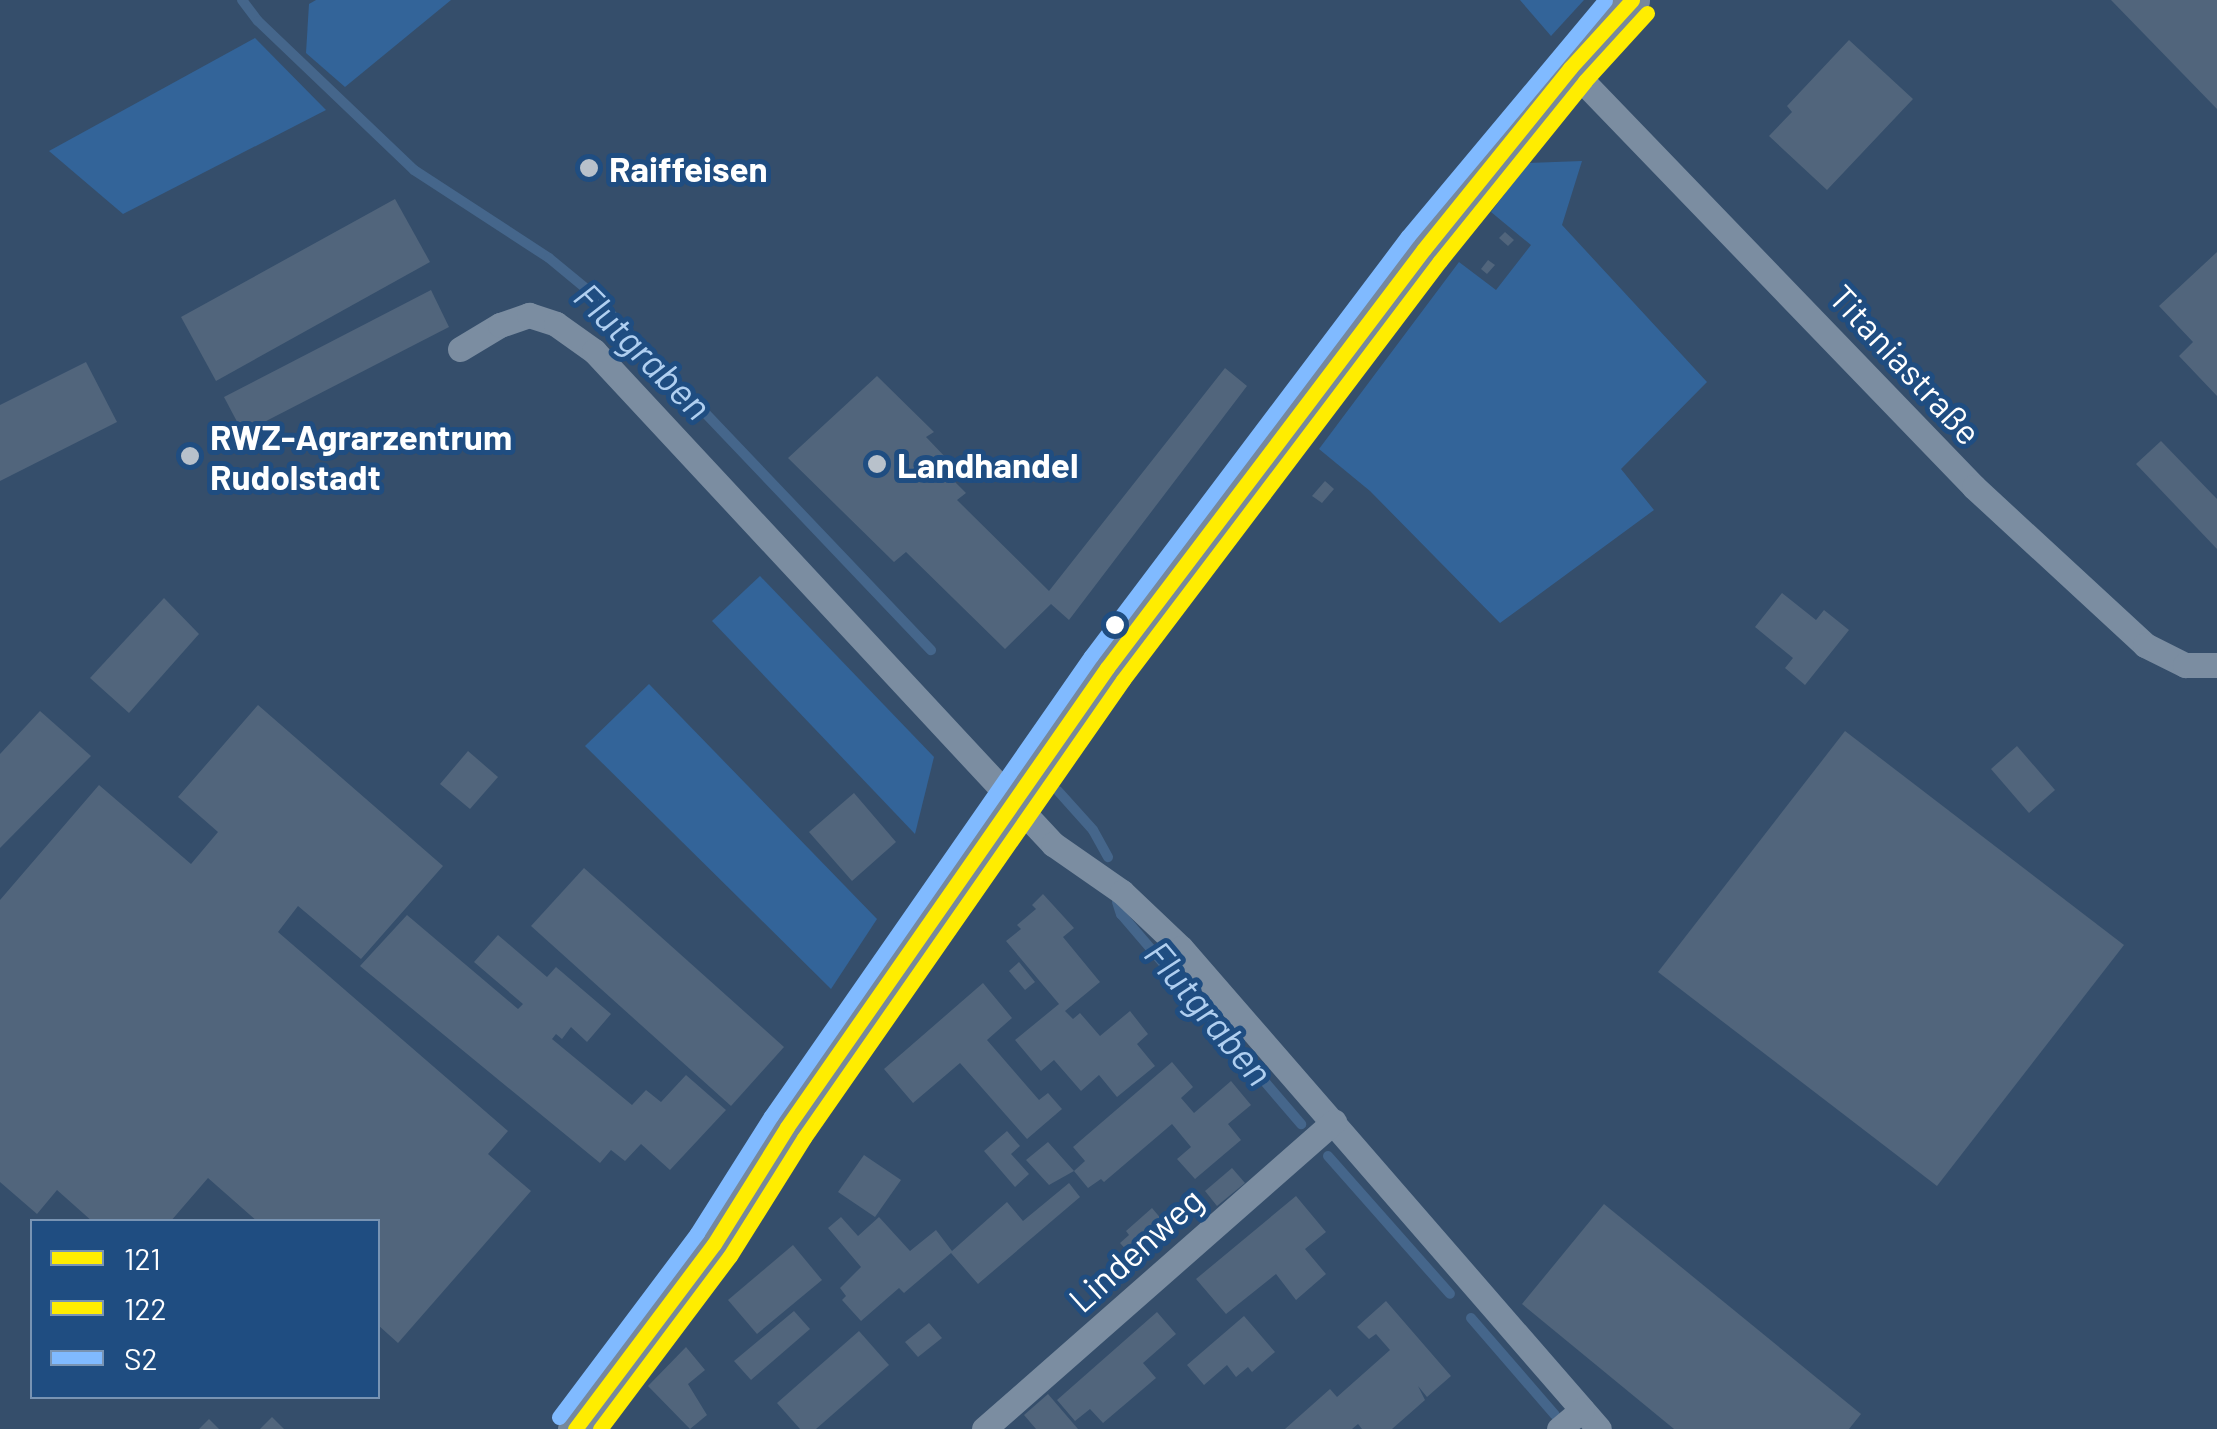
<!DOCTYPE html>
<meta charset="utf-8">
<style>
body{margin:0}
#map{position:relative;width:2217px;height:1429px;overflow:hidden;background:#354e6b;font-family:Barlow,sans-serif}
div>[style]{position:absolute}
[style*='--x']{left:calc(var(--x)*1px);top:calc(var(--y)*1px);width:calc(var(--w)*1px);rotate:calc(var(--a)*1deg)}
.green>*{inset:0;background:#336499}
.stream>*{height:10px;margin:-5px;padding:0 5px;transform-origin:5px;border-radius:5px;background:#45668b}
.building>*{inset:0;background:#51657c}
.street>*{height:25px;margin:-12.5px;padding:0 12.5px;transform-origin:12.5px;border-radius:12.5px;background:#7b8da1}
.secondary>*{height:35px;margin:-17.5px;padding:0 17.5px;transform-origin:17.5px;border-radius:17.5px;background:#76889d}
.bus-1>*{height:15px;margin:-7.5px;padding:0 7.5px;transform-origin:7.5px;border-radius:7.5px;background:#ffed00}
.bus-2>*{height:15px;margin:-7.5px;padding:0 7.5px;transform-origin:7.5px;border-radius:7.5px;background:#ffed00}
.bus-3>*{height:15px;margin:-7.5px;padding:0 7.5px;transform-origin:7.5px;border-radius:7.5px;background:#80baff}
.dots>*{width:28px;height:28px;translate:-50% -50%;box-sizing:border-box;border:5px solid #1f4d81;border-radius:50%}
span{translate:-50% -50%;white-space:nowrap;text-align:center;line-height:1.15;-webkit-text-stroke:10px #1f4d81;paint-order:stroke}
.poi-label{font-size:35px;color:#fff;font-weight:700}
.left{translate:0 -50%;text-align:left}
.street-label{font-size:35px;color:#fff}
.water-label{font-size:38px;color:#b0cff0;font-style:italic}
.legend{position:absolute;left:30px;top:1219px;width:350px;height:180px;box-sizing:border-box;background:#1f4d81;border:2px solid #7994b3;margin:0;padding:12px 18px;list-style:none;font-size:30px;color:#fff}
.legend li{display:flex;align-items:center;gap:20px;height:50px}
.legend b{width:50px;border:2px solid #7994b3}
</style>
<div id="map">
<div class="green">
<div style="clip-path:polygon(316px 0,451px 0,345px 87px,306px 53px,309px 4px)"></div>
<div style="clip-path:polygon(1520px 0,1584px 0,1551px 36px)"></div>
<div style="clip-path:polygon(255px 38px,326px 110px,123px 214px,49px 151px)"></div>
<div style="clip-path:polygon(1582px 161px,1562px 225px,1707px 382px,1621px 469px,1654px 510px,1500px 623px,1370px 491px,1319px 449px,1459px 262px,1496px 290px,1531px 245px,1491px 212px,1528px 163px)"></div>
<div style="clip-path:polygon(760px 576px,934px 757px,915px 834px,712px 621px)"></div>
<div style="clip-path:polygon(649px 684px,877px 919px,831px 989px,585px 746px)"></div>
</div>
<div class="stream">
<div style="--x:242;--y:0;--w:26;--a:53"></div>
<div style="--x:258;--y:21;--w:216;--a:43.7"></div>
<div style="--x:414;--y:170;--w:161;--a:33.1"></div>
<div style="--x:549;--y:258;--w:52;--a:39.5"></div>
<div style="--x:589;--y:291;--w:496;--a:46.4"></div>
<div style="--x:1058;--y:791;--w:52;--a:48.1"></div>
<div style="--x:1093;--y:830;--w:31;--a:61"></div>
<div style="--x:1117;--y:902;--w:13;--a:72"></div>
<div style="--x:1121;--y:914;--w:277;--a:49.4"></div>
<div style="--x:1328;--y:1156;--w:184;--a:48.5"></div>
<div style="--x:1471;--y:1318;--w:128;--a:49.1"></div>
</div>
<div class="building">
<div style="clip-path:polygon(2111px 0,2217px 0,2217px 109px)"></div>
<div style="clip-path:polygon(1849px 40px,1913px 99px,1827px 190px,1769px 136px,1792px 112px,1787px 106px)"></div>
<div style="clip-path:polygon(395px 199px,430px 262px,216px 381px,181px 317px)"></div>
<div style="clip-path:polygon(1505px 232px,1514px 240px,1508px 246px,1499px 238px)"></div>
<div style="clip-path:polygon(2217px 252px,2217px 396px,2179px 356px,2193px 342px,2159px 306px)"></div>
<div style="clip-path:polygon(1488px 260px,1495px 265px,1487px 274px,1481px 269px)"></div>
<div style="clip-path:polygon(431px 290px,449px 327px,243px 433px,224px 397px)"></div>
<div style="clip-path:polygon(86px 362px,117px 422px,0 481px,0 405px)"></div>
<div style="clip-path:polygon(1225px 368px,1247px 386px,1069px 620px,1051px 604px,1005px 649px,906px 552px,894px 562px,788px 458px,877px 376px,934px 432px,926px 437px,951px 463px,943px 470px,966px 493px,957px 500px,1049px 591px)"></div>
<div style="clip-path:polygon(2161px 441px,2217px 499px,2217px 549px,2136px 464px)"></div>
<div style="clip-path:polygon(1325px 481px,1334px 489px,1322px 503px,1312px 496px)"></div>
<div style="clip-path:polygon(1782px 593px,1816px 620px,1824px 610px,1849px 630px,1805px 685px,1785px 668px,1793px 658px,1755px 627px)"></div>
<div style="clip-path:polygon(164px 598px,199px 634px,129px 713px,90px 678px)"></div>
<div style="clip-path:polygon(258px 705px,443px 866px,361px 959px,298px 906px,278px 932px,508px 1131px,488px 1154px,531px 1191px,398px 1343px,378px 1325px,378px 1222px,258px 1222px,208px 1178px,170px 1222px,93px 1222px,57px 1190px,37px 1214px,0 1182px,0 900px,99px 785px,191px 864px,218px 832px,178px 797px)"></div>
<div style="clip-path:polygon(40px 711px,91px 756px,0 848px,0 754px)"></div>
<div style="clip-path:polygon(1845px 731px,2124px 945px,1937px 1186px,1658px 972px)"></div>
<div style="clip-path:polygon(2017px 746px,2055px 790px,2029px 813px,1991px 769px)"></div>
<div style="clip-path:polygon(468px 751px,498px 777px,470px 809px,440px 784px)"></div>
<div style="clip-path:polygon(854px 793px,896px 842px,852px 881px,809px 832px)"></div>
<div style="clip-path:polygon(584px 868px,784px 1047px,731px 1106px,531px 926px)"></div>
<div style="clip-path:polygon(1043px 894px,1074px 928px,1063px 937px,1100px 982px,1065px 1011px,1073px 1019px,1080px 1013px,1100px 1036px,1130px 1011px,1148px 1034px,1137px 1044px,1155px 1066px,1117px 1097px,1099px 1075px,1081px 1091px,1054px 1060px,1041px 1071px,1015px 1040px,1059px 1004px,1006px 941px,1021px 929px,1017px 925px,1036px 909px,1032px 905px)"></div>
<div style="clip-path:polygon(407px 915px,518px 1009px,523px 1004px,474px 962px,498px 935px,547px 977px,556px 967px,611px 1014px,587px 1042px,571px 1027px,562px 1039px,556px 1034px,552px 1039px,632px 1105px,646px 1090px,661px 1102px,686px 1075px,726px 1110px,670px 1170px,641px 1144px,625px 1161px,611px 1150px,600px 1163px,360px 966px)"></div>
<div style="clip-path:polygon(1019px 962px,1035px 982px,1025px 990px,1009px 971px)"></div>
<div style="clip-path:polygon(983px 983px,1012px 1018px,987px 1040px,1039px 1100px,1048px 1093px,1062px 1109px,1027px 1139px,960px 1063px,913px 1103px,884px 1069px)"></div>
<div style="clip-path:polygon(1172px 1062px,1193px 1087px,1181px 1098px,1194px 1113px,1231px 1081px,1251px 1105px,1228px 1124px,1241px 1140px,1195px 1179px,1177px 1159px,1191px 1147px,1172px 1124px,1104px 1182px,1101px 1179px,1088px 1188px,1074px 1171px,1049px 1185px,1026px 1160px,1048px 1142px,1074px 1171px,1085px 1161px,1073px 1147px)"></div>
<div style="clip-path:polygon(1007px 1131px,1020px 1146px,1011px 1154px,1029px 1174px,1015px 1187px,984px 1151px)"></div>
<div style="clip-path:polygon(864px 1155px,901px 1180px,875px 1217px,838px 1192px)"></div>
<div style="clip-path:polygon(1232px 1168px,1245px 1183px,1217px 1206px,1205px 1191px)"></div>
<div style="clip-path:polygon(1069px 1183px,1080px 1197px,978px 1284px,951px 1253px,904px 1293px,899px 1288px,861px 1321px,842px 1300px,846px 1296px,840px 1288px,861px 1267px,828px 1228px,841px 1217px,858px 1236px,879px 1217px,910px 1251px,936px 1230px,952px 1251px,1007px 1202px,1023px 1221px)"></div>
<div style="clip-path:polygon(1296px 1196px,1326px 1232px,1305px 1249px,1326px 1274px,1296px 1300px,1276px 1274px,1226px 1314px,1196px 1279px)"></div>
<div style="clip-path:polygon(1604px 1204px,1861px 1414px,1849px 1429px,1674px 1429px,1522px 1304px)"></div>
<div style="clip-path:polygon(1152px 1208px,1173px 1233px,1138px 1263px,1120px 1243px,1129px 1235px,1126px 1231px)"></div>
<div style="clip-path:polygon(793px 1245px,822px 1280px,757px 1334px,728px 1300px)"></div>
<div style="clip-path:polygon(1386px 1301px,1451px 1376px,1427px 1397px,1418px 1386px,1425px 1400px,1392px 1429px,1362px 1429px,1358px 1424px,1352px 1429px,1285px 1429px,1330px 1389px,1337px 1397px,1390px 1350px,1376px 1334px,1369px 1339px,1357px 1327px)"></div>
<div style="clip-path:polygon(794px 1311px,810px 1329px,751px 1380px,734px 1361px)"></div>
<div style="clip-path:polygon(1157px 1312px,1176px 1334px,1143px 1363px,1156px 1378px,1103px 1423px,1090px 1409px,1075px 1421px,1057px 1400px)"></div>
<div style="clip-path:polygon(1244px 1316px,1275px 1352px,1252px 1372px,1248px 1367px,1236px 1377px,1227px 1365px,1204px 1385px,1187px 1365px)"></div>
<div style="clip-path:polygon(929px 1323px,942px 1338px,918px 1357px,905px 1342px)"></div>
<div style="clip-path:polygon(859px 1331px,889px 1365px,816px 1429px,800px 1429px,777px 1403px)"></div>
<div style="clip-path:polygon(686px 1347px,705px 1370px,688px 1384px,707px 1415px,690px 1429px,648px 1386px)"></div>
<div style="clip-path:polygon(1048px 1394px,1078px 1429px,1036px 1429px,1024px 1415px)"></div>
<div style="clip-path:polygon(272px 1417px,284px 1429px,260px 1429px)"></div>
<div style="clip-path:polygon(209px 1419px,219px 1429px,199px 1429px)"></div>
</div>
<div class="street">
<div style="--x:1570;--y:68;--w:582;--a:46.04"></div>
<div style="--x:1974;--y:487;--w:233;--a:42.7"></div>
<div style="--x:2145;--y:645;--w:45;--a:26.6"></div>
<div style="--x:2185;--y:665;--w:32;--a:0"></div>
<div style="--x:460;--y:349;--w:47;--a:-31"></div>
<div style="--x:500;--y:325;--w:31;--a:-19"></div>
<div style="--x:529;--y:315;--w:28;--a:18"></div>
<div style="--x:556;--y:324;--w:47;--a:35.4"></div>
<div style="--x:594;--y:351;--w:674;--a:47.05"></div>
<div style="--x:1053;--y:844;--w:84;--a:34.8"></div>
<div style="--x:1122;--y:892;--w:81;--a:43.5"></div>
<div style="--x:1181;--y:948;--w:637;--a:49.01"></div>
<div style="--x:984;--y:1429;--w:466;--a:-41.3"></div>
<div style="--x:1559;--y:1429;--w:30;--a:-40"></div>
</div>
<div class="secondary">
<div style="--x:575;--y:1429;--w:231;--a:-53.1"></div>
<div style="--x:714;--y:1244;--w:138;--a:-58"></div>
<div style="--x:787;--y:1127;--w:396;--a:-55.6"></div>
<div style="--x:1011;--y:800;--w:163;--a:-54"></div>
<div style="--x:1107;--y:668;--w:525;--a:-52.89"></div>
<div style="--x:1424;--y:249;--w:233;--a:-51.1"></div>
<div style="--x:1570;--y:68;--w:92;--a:-47.6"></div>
</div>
<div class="bus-1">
<div style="--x:575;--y:1429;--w:231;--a:-53.1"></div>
<div style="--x:714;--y:1244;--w:138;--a:-58"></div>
<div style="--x:787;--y:1127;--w:560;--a:-55.12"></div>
<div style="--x:1107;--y:668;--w:525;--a:-52.89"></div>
<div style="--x:1424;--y:249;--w:233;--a:-51.1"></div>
<div style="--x:1570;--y:68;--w:92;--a:-47.6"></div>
</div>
<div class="bus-2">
<div style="--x:600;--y:1429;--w:216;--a:-53.1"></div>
<div style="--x:730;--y:1256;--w:139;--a:-57.9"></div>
<div style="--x:804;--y:1138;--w:558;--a:-55.14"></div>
<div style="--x:1123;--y:680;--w:525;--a:-52.89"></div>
<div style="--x:1440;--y:261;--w:231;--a:-51.1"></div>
<div style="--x:1585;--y:81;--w:92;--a:-47.6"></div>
</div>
<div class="bus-3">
<div style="--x:559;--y:1417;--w:230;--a:-53.1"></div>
<div style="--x:697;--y:1233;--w:138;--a:-57.7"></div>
<div style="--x:771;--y:1116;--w:560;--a:-55.18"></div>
<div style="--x:1091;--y:656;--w:526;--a:-52.96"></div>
<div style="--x:1408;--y:236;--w:307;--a:-50.1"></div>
</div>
<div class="dots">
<div style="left:589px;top:168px;background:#b8c1cb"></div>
<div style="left:190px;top:456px;background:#b8c1cb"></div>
<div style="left:877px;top:464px;background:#b8c1cb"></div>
<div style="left:1115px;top:625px;background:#fff"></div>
</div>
<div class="poi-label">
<span class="left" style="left:609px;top:168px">Raiffeisen</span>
<span class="left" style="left:210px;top:456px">RWZ-Agrarzentrum<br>Rudolstadt</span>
<span class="left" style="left:897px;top:464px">Landhandel</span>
</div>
<div class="street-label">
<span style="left:1906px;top:364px;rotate:47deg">Titaniastraße</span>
<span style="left:1135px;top:1249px;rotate:-42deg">Lindenweg</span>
</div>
<div class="water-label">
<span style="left:643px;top:351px;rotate:45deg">Flutgraben</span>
<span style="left:1209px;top:1013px;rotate:50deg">Flutgraben</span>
</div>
<ul class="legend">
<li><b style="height:12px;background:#ffed00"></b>121</li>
<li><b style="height:12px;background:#ffed00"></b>122</li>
<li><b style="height:12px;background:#80baff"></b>S2</li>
</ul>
</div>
